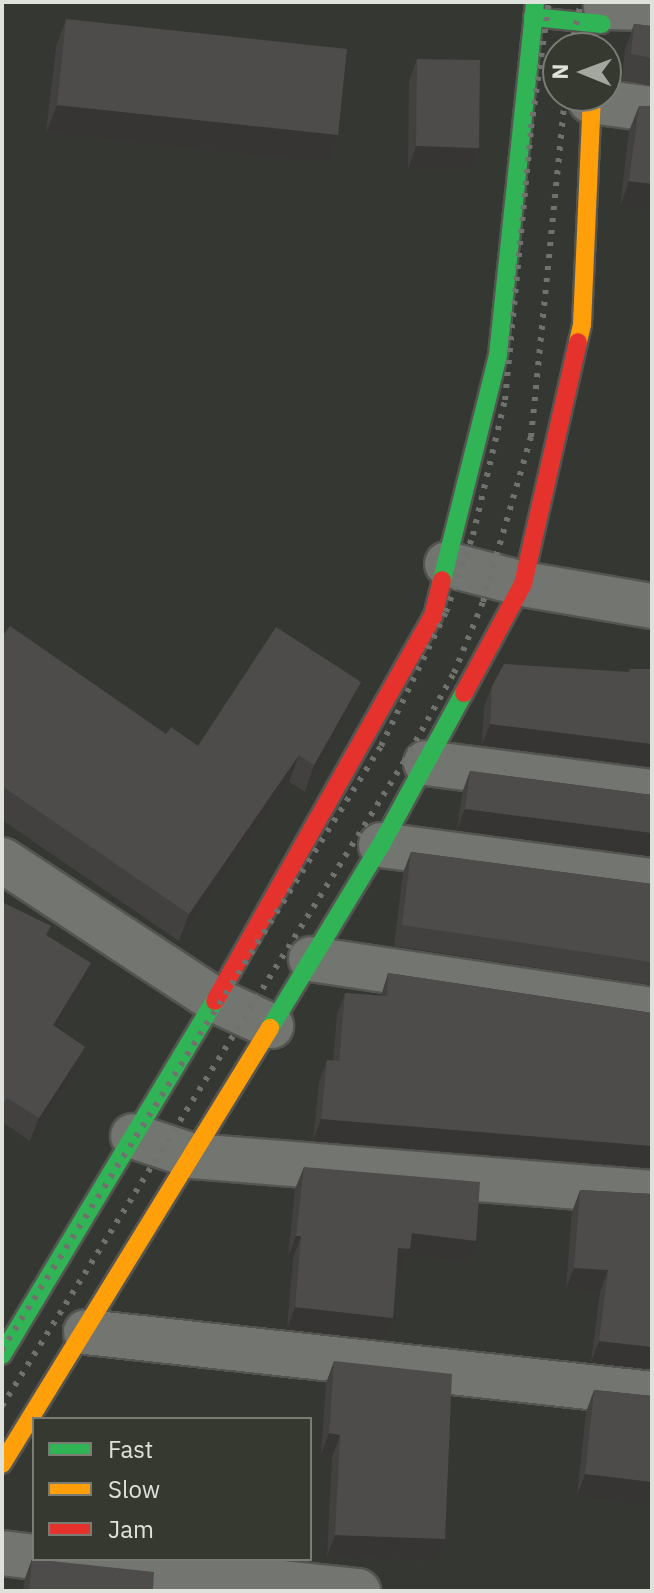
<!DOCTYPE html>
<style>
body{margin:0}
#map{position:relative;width:654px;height:1593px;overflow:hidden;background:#353732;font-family:"IBM Plex Sans",sans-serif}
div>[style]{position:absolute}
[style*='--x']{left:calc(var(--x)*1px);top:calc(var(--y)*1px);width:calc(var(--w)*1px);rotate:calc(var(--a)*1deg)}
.roads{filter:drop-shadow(2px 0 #545551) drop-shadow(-2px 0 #545551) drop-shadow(0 2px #545551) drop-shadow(0 -2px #545551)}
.street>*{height:44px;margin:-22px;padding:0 22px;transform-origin:22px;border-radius:22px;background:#737571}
.fast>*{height:18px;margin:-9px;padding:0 9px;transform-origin:9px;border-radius:9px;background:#30b455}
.slow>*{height:18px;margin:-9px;padding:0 9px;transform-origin:9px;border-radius:9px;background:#ff9f0a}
.jam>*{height:18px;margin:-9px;padding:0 9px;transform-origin:9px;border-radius:9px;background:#e5322d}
.rail>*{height:6px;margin-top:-3px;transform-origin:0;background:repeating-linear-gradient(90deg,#70726e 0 4px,transparent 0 12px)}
.wall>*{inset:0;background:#424140}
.shaded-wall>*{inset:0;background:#363534}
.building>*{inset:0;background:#4d4c4b}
span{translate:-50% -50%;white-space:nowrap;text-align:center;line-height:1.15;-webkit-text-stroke:7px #363930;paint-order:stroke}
.frame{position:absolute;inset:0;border:4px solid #dfe1db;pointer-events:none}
.legend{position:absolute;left:32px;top:1417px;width:280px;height:144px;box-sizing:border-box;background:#363930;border:2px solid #7a7c74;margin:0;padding:10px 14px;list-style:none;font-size:24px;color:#dfe1db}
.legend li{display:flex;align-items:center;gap:16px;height:40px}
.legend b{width:40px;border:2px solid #7a7c74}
.north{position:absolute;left:542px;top:32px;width:80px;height:80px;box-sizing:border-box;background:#363930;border:2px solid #7a7c74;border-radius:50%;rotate:271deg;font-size:22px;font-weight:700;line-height:32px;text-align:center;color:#dfe1db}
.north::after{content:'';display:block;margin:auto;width:28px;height:36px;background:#a4a6a0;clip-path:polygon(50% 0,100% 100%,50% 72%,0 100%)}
</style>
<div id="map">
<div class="roads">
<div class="street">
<div style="--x:606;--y:7;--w:46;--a:1.2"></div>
<div style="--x:591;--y:101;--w:62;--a:7.5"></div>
<div style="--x:447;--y:564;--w:79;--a:14.7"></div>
<div style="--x:523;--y:584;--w:131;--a:9.7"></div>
<div style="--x:426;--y:763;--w:228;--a:7.3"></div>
<div style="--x:381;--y:845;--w:273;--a:7.6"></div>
<div style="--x:2;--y:860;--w:255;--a:33.3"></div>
<div style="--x:215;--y:1000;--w:62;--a:24.9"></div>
<div style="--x:311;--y:959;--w:345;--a:8.5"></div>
<div style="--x:133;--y:1136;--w:63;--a:18.4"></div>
<div style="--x:193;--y:1156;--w:460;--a:4.6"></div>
<div style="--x:86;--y:1332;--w:569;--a:6.25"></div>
<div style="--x:2;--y:1553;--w:32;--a:7"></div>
<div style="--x:57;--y:1559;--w:303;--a:6.1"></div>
</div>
<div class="fast">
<div style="--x:533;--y:17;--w:69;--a:5.8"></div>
<div style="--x:442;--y:580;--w:232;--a:-76"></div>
<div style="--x:498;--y:355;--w:355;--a:-84"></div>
<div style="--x:270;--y:1028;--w:214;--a:-58.8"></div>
<div style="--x:381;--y:845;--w:173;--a:-61.4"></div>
<div style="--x:2;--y:1355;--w:413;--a:-59"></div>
</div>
<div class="slow">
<div style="--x:578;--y:342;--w:18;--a:-77"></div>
<div style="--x:582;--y:324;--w:228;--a:-87.5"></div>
<div style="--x:2;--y:1464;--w:512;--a:-58.42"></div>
</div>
<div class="jam">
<div style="--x:464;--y:693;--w:124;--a:-61.6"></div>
<div style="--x:523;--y:584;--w:248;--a:-77.2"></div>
<div style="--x:215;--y:1001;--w:442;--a:-60.5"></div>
<div style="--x:433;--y:616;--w:37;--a:-76"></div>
</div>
</div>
<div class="rail">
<div style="--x:571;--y:48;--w:47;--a:-77.7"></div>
<div style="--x:2;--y:1350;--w:713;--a:-57.89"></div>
<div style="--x:381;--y:746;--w:149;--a:-64.1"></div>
<div style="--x:446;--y:612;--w:82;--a:-70.7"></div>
<div style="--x:473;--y:535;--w:139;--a:-76.7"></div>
<div style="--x:505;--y:400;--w:273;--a:-84.5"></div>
<div style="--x:531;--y:128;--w:127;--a:-81.9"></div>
<div style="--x:2;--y:1406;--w:759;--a:-58.03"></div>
<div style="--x:404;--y:762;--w:102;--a:-60.7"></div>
<div style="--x:454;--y:673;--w:77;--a:-67.8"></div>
<div style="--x:483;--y:602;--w:172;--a:-73.8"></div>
<div style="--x:531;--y:437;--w:343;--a:-84.3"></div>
</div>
<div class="wall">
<div style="clip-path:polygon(66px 19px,327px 163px,46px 133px,56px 47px)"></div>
<div style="clip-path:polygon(634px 24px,652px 26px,652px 86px,622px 80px,625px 50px)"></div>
<div style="clip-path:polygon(417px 59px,479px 148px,471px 170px,408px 169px,409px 81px)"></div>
<div style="clip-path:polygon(639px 106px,652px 211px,620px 207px,629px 131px)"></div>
<div style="clip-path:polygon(2px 637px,166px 734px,198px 746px,361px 682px,351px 709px,305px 792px,289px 782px,179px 941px,2px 820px)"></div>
<div style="clip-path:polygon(630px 669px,652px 669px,652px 767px,482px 745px,484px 707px,492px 686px,628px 672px)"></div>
<div style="clip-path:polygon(470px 771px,652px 795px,457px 830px,462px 793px)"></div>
<div style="clip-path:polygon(411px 852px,652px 884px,652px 985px,394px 946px,403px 873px)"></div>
<div style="clip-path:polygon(2px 902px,47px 936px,83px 986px,57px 1028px,85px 1047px,77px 1070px,30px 1141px,2px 1122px)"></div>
<div style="clip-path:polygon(388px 973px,652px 1013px,652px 1168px,313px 1141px,319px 1082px,327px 1060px,333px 1061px,337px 1014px,345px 993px,381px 996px)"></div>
<div style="clip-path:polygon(304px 1167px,476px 1241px,468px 1263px,408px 1255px,402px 1271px,397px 1271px,393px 1318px,385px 1340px,287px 1329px,293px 1258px,288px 1258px,295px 1189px)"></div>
<div style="clip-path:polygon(580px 1190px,652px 1194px,652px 1369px,591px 1362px,600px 1292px,566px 1289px,572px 1212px)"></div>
<div style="clip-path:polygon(334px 1361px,445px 1539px,437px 1561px,327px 1557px,332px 1457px,321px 1455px,326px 1383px)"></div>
<div style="clip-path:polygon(594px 1390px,652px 1396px,577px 1496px,586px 1412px)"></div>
<div style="clip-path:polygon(32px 1559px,153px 1589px,178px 1591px,23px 1591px,24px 1581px)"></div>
</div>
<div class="shaded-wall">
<div style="clip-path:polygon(57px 105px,338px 135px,327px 163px,46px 133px)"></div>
<div style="clip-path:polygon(416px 146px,479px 148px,471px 170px,408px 169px)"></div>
<div style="clip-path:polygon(629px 181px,652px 184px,652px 211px,620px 207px)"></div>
<div style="clip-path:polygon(361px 682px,351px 709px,305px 792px,314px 765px)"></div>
<div style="clip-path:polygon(490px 724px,652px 744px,652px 767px,482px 745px)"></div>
<div style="clip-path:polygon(299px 755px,289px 782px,179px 941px,189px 914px)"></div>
<div style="clip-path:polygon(465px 809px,652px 833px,652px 856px,457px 830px)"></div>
<div style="clip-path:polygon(91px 963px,83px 986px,44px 1048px,53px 1025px)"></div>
<div style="clip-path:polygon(85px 1047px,77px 1070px,30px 1141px,39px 1118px)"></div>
<div style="clip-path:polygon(321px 1119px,652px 1146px,652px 1168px,313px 1141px)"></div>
<div style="clip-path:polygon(412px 1233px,476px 1241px,468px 1263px,408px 1255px,402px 1271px,390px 1270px,398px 1248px)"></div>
<div style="clip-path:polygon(296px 1236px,301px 1236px,293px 1258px,288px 1258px)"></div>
<div style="clip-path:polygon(574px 1268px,608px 1270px,600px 1292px,566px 1289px)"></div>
<div style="clip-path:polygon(295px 1307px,393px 1318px,385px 1340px,287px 1329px)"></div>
<div style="clip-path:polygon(599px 1341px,652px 1347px,652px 1369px,591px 1362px)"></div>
<div style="clip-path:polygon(329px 1433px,340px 1435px,332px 1457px,321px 1455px)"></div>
<div style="clip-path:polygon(585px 1474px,652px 1482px,652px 1505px,577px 1496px)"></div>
<div style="clip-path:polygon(335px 1535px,445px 1539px,437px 1561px,327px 1557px)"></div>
</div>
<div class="building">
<div style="clip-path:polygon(66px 19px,347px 49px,338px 135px,57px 105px)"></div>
<div style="clip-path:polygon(634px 24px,652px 26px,652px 58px,631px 54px)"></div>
<div style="clip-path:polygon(417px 59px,480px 60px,479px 148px,416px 146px)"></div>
<div style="clip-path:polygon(639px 106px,652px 106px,652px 184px,629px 181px)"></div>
<div style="clip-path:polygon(10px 626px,166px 734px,171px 727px,198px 746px,276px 627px,361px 682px,314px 765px,299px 755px,189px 914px,2px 786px,2px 637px)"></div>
<div style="clip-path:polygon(504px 664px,629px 672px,630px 669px,652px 669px,652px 744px,490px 724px,492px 686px)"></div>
<div style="clip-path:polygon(470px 771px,652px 795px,652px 833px,465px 809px)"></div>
<div style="clip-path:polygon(411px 852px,652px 884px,652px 962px,402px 925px)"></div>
<div style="clip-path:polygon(2px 902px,51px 926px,46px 935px,91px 963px,53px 1025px,85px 1047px,39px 1118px,7px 1098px,2px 1106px)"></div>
<div style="clip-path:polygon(388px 973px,652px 1013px,652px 1146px,321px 1119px,327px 1060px,339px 1061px,345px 993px,387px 996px)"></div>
<div style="clip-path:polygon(304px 1167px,480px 1182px,476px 1241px,412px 1233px,410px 1249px,398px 1248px,393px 1318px,295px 1307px,301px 1236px,296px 1236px)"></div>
<div style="clip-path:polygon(580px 1190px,652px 1194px,652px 1347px,599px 1341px,608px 1270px,574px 1268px)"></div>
<div style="clip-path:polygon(334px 1361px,452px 1374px,445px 1539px,335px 1535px,340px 1435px,329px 1433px)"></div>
<div style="clip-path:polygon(594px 1390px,652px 1396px,652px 1482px,585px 1474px)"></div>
<div style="clip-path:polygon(32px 1559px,154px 1572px,153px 1589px,178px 1591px,29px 1591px)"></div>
</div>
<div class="frame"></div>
<ul class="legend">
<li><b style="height:10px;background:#30b455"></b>Fast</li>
<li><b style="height:10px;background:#ff9f0a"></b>Slow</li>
<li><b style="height:10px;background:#e5322d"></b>Jam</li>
</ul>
<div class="north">N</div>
</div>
